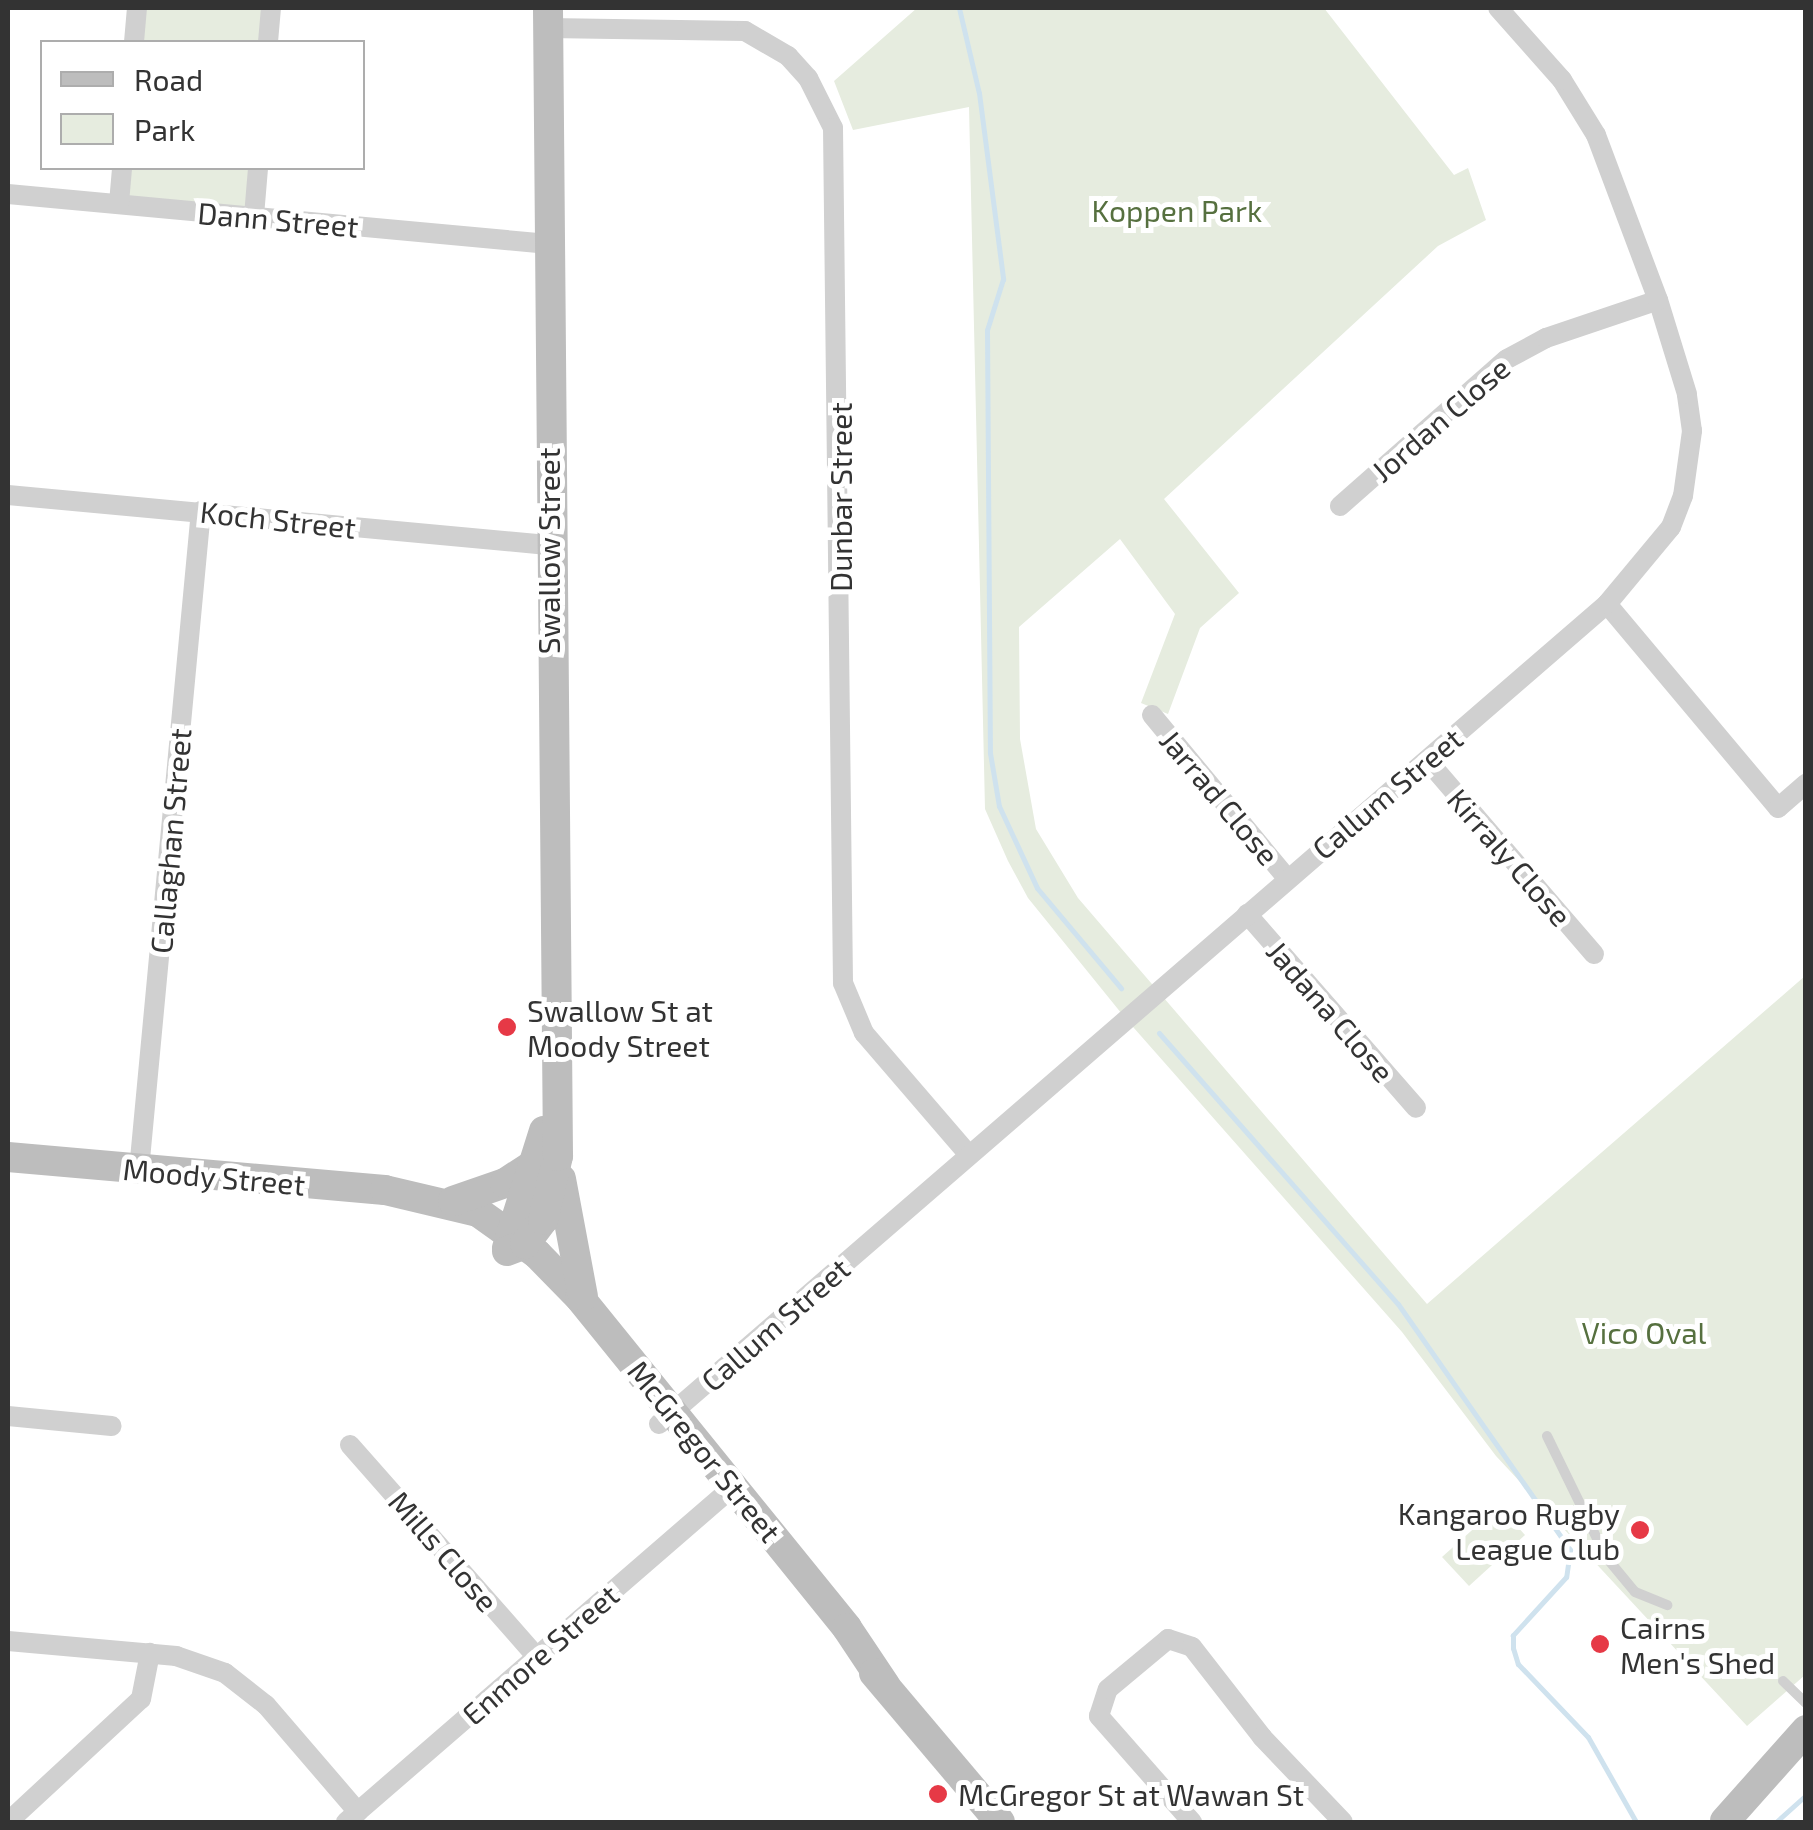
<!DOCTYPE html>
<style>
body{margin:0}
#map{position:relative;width:1813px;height:1830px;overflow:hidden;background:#fff;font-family:"Exo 2",sans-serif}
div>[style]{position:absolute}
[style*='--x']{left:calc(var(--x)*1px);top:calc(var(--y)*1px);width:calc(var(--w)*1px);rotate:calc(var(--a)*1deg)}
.green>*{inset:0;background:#e6ecdf}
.stream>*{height:5px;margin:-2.5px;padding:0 2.5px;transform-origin:2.5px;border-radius:2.5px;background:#cfe2ee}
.lane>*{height:10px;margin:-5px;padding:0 5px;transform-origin:5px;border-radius:5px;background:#d0d0d0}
.street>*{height:20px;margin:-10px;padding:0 10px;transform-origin:10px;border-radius:10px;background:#d0d0d0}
.secondary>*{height:30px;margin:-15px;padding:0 15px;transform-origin:15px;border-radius:15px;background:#bdbdbd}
.dots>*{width:28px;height:28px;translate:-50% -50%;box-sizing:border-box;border:5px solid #fff;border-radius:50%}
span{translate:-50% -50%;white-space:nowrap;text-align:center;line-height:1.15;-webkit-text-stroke:10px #fff;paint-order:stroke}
.park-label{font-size:30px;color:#56703f}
.street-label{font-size:30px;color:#333}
.poi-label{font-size:30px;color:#333}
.left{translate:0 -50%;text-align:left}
.right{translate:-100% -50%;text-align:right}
.frame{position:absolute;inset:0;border:10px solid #333;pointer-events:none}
.legend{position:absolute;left:40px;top:40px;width:325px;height:130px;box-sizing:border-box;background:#fff;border:2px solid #adadad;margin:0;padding:12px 18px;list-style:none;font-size:30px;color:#333}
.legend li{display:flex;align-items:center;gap:20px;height:50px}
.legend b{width:50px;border:2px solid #adadad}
</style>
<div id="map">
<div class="green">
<div style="clip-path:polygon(137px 8px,271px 8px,268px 42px,134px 42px)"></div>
<div style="clip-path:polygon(917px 8px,1324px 8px,1454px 175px,1468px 168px,1486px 220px,1438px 246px,1164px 499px,1239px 593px,1200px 628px,1168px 714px,1141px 703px,1175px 614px,1120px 539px,1019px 627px,1020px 739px,1036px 829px,1078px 898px,1427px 1304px,1805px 976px,1805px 1675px,1747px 1726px,1496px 1456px,1402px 1332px,1126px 1019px,1028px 898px,1008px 861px,985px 809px,969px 107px,853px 130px,834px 81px)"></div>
<div style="clip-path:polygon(122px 168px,258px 168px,254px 216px,119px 203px)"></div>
<div style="clip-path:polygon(1499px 1506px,1525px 1535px,1469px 1586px,1442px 1557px)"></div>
</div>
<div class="stream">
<div style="--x:959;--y:8;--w:87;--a:76.8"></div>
<div style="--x:979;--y:93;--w:188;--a:82.6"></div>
<div style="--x:1003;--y:279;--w:53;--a:107.4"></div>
<div style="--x:987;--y:330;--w:423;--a:89.6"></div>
<div style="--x:990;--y:753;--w:54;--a:80.4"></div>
<div style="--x:999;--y:806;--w:90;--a:65.1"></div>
<div style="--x:1037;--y:888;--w:131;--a:50"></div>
<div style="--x:1159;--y:1033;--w:361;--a:48.6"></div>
<div style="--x:1398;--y:1304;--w:300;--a:55"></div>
<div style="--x:1570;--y:1550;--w:27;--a:98"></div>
<div style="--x:1566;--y:1577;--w:79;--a:132.4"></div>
<div style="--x:1513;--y:1635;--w:13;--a:90"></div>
<div style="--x:1513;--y:1648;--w:17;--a:73"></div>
<div style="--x:1518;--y:1664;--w:101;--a:46.2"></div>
<div style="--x:1588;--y:1737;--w:98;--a:60.5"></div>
<div style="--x:1776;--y:1822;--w:40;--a:-42"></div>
</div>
<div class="lane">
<div style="--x:1547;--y:1436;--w:135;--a:64"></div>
<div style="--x:1606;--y:1557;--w:45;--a:50.4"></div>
<div style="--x:1635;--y:1592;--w:35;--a:22"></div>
<div style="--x:1783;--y:1681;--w:32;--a:44"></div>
</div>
<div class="street">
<div style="--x:548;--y:28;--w:197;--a:0.9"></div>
<div style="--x:745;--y:31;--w:50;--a:30.2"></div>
<div style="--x:788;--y:56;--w:30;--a:48"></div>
<div style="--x:808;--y:78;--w:56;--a:63.4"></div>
<div style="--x:833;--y:128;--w:855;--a:89.33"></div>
<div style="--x:843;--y:983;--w:54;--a:67.2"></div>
<div style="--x:864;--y:1033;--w:161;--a:49.3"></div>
<div style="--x:134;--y:42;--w:34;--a:-85"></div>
<div style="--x:268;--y:42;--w:34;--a:-85"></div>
<div style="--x:8;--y:194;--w:543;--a:5.28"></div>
<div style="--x:119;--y:203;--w:35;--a:-85"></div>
<div style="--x:254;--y:216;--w:48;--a:-85.2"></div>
<div style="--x:8;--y:495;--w:542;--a:5.29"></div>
<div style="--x:1340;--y:506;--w:222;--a:-41.4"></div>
<div style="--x:1507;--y:359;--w:44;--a:-28.3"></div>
<div style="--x:1546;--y:338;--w:118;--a:-18.7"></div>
<div style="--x:1607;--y:604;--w:266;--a:50"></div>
<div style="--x:1778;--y:808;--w:37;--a:-41"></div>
<div style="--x:1152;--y:715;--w:212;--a:50.4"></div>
<div style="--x:1427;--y:760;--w:256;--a:49.3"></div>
<div style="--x:1247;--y:914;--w:257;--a:48.9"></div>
<div style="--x:139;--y:1170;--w:662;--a:-84.63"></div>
<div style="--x:8;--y:1416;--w:104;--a:5.5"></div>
<div style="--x:659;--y:1424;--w:1253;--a:-40.86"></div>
<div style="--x:1607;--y:604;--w:100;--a:-50.3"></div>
<div style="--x:1671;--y:527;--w:33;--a:-69"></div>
<div style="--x:1683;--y:496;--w:66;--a:-82.1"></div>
<div style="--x:1692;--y:431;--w:37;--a:-98"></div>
<div style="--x:1687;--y:394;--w:98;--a:-107.1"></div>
<div style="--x:1658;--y:300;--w:176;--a:-110.6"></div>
<div style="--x:1596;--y:135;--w:65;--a:-121.7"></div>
<div style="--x:1562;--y:80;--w:96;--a:-131.6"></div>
<div style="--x:350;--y:1445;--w:283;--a:48.6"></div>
<div style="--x:8;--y:1641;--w:169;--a:5.1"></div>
<div style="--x:176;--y:1656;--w:52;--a:19.1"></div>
<div style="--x:225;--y:1673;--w:52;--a:38"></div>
<div style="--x:266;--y:1705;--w:141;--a:49.3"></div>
<div style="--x:8;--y:1822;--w:181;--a:-42.8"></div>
<div style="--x:141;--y:1699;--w:47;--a:-78.9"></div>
<div style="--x:346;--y:1822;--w:513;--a:-40.89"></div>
<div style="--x:1192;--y:1822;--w:141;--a:-131.3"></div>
<div style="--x:1099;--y:1716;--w:28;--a:-72"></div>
<div style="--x:1108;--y:1689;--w:78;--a:-39.8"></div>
<div style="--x:1168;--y:1639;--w:25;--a:18"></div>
<div style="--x:1192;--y:1647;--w:114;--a:52.1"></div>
<div style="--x:1262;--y:1737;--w:117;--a:46.4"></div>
</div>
<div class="secondary">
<div style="--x:8;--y:1157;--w:378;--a:5"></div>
<div style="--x:385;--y:1190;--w:96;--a:13.3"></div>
<div style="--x:478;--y:1212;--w:72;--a:35.4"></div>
<div style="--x:537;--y:1254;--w:62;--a:45.7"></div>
<div style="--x:580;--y:1298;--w:424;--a:51"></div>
<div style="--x:847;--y:1628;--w:69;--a:56.3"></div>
<div style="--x:561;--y:1179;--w:119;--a:79.4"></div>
<div style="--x:453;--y:1201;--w:55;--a:-19.1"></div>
<div style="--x:505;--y:1183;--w:38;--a:-33"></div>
<div style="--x:507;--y:1248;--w:123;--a:-72.5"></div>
<div style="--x:507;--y:1251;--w:19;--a:-21"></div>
<div style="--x:525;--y:1244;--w:30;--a:-53"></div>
<div style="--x:543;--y:1220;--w:66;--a:-76.8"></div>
<div style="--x:558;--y:1156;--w:1148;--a:-90.5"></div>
<div style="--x:874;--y:1673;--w:195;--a:49.8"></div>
<div style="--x:1725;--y:1821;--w:122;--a:-48.3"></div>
</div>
<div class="dots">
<div style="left:507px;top:1027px;background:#e63946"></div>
<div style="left:1640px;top:1530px;background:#e63946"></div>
<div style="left:1600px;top:1644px;background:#e63946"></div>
<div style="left:938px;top:1794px;background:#e63946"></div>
</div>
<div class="park-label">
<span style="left:1177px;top:210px">Koppen Park</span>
<span style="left:1644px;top:1332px">Vico Oval</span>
</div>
<div class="street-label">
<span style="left:278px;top:219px;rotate:5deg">Dann Street</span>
<span style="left:1440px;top:419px;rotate:-41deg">Jordan Close</span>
<span style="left:840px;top:497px;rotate:-90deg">Dunbar Street</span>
<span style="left:278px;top:519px;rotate:6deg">Koch Street</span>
<span style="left:548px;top:551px;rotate:-90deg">Swallow Street</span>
<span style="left:1387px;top:793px;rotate:-40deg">Callum Street</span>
<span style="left:1220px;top:797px;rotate:50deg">Jarrad Close</span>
<span style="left:170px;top:841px;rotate:-85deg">Callaghan Street</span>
<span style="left:1510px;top:857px;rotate:49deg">Kirraly Close</span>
<span style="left:1331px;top:1011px;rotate:49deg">Jadana Close</span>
<span style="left:214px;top:1176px;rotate:5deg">Moody Street</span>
<span style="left:775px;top:1324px;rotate:-41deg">Callum Street</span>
<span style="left:705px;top:1451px;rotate:51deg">McGregor Street</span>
<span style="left:444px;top:1551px;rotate:49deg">Mills Close</span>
<span style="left:540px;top:1654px;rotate:-41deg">Enmore Street</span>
</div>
<div class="poi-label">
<span class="left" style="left:527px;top:1027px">Swallow St at<br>Moody Street</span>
<span class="right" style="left:1620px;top:1530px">Kangaroo Rugby<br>League Club</span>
<span class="left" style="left:1620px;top:1644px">Cairns<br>Men's Shed</span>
<span class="left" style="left:958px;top:1794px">McGregor St at Wawan St</span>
</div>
<div class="frame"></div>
<ul class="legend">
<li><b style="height:12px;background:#bdbdbd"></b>Road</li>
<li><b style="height:28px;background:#e6ecdf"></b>Park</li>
</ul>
</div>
